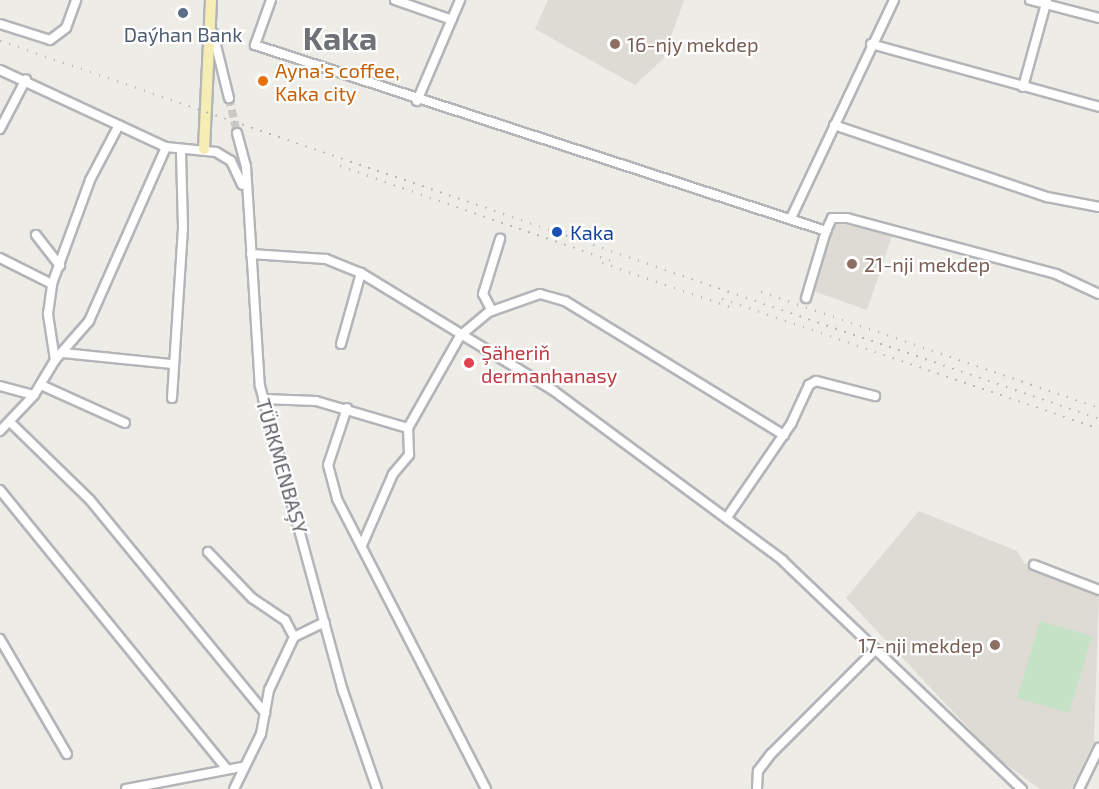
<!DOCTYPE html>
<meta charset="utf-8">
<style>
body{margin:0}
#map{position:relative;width:1099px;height:789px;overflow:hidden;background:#eeece6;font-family:"Exo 2",sans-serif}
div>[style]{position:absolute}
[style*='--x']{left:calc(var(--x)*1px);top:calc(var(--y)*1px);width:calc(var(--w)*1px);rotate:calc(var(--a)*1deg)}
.education>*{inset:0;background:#dddbd4}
.green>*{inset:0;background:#c5e2c6}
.minor-tunnel>*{height:8px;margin-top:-4px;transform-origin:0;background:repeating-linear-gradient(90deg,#cac9c6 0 8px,transparent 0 12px)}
.roads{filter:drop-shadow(2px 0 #b3b5b9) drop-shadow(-2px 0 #b3b5b9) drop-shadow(0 2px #b3b5b9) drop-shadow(0 -2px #b3b5b9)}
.minor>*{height:8px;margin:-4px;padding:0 4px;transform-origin:4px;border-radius:4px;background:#fff}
.major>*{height:10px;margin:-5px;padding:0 5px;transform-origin:5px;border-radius:5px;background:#f5edb3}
.rail>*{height:1.5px;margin-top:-0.75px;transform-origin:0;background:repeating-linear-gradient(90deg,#b3b4b4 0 1.5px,transparent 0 9.5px)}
.dots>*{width:16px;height:16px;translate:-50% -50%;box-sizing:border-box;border:3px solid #fff;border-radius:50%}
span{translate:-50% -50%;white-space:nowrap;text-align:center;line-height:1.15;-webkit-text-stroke:4.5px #fff;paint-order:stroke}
.service-label{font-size:20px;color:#4e5e75}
.education-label{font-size:20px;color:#785e54}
.left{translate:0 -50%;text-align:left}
.right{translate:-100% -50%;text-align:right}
.food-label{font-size:20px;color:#c56008}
.transit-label{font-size:20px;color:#164399}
.health-label{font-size:20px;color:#be3a42}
.street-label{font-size:20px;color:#5d6064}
.town-label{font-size:32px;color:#6e7276;font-weight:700}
</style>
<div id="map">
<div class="education">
<div style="clip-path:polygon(548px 0,684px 0,663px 59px,635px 85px,535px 29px)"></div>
<div style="clip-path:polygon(835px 222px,892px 236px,867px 310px,813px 291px)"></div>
<div style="clip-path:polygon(919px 511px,1017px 551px,1024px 563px,1099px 596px,1094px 742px,1071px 789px,1040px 789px,996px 757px,846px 598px)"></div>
</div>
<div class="green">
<div style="clip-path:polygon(1040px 621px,1092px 636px,1069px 713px,1017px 698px)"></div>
</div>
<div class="minor-tunnel">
<div style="--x:229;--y:98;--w:36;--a:77"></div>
</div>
<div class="roads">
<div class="minor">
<div style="--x:271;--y:0;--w:48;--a:109.6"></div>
<div style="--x:255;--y:45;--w:601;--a:18.04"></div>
<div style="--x:826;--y:231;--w:70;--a:106.6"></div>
<div style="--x:395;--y:0;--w:60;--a:19.3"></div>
<div style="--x:1030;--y:0;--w:71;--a:14.6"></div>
<div style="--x:0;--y:24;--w:52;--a:17.7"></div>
<div style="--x:50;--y:40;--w:20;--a:-37"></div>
<div style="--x:66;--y:28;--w:30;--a:-70"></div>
<div style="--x:213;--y:33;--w:67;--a:76.2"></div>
<div style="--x:871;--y:44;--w:237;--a:15.4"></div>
<div style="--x:0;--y:70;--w:183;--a:24.9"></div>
<div style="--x:166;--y:147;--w:50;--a:5.7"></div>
<div style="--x:216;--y:152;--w:17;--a:31"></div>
<div style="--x:231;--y:161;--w:26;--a:65"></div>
<div style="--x:1023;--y:87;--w:90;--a:-74.6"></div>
<div style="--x:417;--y:101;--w:110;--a:-66.9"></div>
<div style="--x:834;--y:125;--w:225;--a:18.7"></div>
<div style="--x:1047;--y:197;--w:53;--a:10.9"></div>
<div style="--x:0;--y:129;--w:56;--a:-62.5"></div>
<div style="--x:237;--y:133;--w:34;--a:75"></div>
<div style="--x:246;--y:166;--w:220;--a:86.4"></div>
<div style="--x:260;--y:386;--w:316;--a:74.8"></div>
<div style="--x:343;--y:691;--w:104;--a:70.9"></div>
<div style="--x:791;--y:218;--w:241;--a:-64.7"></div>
<div style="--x:826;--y:231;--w:14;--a:-65"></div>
<div style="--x:832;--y:218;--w:15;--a:0"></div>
<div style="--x:847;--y:218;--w:216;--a:15"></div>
<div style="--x:1056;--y:274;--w:47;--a:24.9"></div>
<div style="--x:36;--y:235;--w:39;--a:52"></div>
<div style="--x:251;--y:254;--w:75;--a:3.8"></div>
<div style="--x:326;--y:259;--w:38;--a:22"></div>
<div style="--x:361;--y:273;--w:226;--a:31.4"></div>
<div style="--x:554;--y:391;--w:284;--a:36.5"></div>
<div style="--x:782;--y:560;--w:332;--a:43.7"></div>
<div style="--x:0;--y:258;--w:58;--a:26.6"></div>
<div style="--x:492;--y:311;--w:19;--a:-118"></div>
<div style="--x:483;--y:294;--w:58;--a:-72.8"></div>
<div style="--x:341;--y:344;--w:74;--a:-74.3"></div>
<div style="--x:63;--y:353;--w:110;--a:5.8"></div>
<div style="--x:55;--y:360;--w:47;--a:-98.7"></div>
<div style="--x:48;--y:314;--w:30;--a:-82"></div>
<div style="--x:52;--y:284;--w:111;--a:-69.9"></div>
<div style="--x:90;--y:180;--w:62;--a:-62.2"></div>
<div style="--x:41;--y:385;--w:92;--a:24.3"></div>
<div style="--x:0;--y:386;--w:35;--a:15"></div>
<div style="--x:172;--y:398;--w:170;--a:-86.3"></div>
<div style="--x:183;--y:228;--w:79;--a:-91.5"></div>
<div style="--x:263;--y:399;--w:53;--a:2.2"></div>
<div style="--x:316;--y:401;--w:96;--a:16.4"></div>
<div style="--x:408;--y:428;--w:106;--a:-60.5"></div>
<div style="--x:460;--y:336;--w:38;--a:-40"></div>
<div style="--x:489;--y:312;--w:54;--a:-19.4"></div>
<div style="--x:540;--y:294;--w:26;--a:16"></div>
<div style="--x:565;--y:301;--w:257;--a:31.5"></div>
<div style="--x:347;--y:408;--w:60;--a:108.4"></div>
<div style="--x:328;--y:465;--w:35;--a:75"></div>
<div style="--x:337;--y:499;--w:326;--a:62.8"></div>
<div style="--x:10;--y:422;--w:112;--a:44.3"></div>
<div style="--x:90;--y:500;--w:276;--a:50.6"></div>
<div style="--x:0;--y:431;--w:50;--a:-46.6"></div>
<div style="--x:34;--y:395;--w:41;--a:-59"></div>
<div style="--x:55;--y:360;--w:52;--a:-48.9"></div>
<div style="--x:89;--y:321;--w:190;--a:-66.1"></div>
<div style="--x:0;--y:490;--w:358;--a:50.9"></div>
<div style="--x:728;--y:516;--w:112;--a:-55.6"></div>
<div style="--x:791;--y:424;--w:43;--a:-65.2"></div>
<div style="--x:809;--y:385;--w:8;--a:-30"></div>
<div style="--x:816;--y:381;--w:61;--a:14.3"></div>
<div style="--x:363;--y:543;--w:75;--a:-66.5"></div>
<div style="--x:393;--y:474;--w:25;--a:-50"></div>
<div style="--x:409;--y:455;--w:27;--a:-92"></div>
<div style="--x:208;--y:552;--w:64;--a:46.3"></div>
<div style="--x:252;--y:598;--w:40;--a:34"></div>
<div style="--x:285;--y:620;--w:19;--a:62"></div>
<div style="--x:1034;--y:565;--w:70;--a:21"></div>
<div style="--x:0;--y:639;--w:133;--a:59.8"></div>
<div style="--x:126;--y:789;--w:117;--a:-10.8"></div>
<div style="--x:234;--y:789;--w:61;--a:-63.9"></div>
<div style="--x:261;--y:734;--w:45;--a:-79.7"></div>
<div style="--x:269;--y:690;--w:59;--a:-64.7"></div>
<div style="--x:294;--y:637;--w:34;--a:-26"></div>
<div style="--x:757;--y:789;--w:18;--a:-87"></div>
<div style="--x:758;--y:771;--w:21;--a:-53"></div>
<div style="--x:771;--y:754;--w:148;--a:-45"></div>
<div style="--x:1079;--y:789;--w:46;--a:-64"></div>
</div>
<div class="major">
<div style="--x:204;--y:149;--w:149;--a:-87.3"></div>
</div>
</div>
<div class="rail">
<div style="--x:0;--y:41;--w:1162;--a:18.98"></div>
<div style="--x:340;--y:166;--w:287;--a:19.3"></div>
<div style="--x:602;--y:263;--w:135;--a:19"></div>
<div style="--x:761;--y:292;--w:357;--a:18.9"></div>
<div style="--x:722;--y:299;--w:399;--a:19"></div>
</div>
<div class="dots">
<div style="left:183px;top:13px;background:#5c6f8a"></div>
<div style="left:615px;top:44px;background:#8d6e63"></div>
<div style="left:263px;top:81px;background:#e8710a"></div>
<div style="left:557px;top:232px;background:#1a4fb4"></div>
<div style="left:852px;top:264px;background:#8d6e63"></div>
<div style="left:469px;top:363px;background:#e0444e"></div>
<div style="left:995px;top:645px;background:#8d6e63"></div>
</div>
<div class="service-label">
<span style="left:183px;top:34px">Daýhan Bank</span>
</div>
<div class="education-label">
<span class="left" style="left:627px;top:44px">16-njy mekdep</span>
<span class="left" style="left:864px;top:264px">21-nji mekdep</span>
<span class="right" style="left:983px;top:645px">17-nji mekdep</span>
</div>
<div class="food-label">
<span class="left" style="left:275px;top:82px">Ayna's coffee,<br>Kaka city</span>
</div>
<div class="transit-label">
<span class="left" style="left:570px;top:232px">Kaka</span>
</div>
<div class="health-label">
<span class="left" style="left:481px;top:364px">Şäheriň<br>dermanhanasy</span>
</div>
<div class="street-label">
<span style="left:282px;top:466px;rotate:74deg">TÜRKMENBAŞY</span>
</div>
<div class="town-label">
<span style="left:340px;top:37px">Kaka</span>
</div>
</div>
